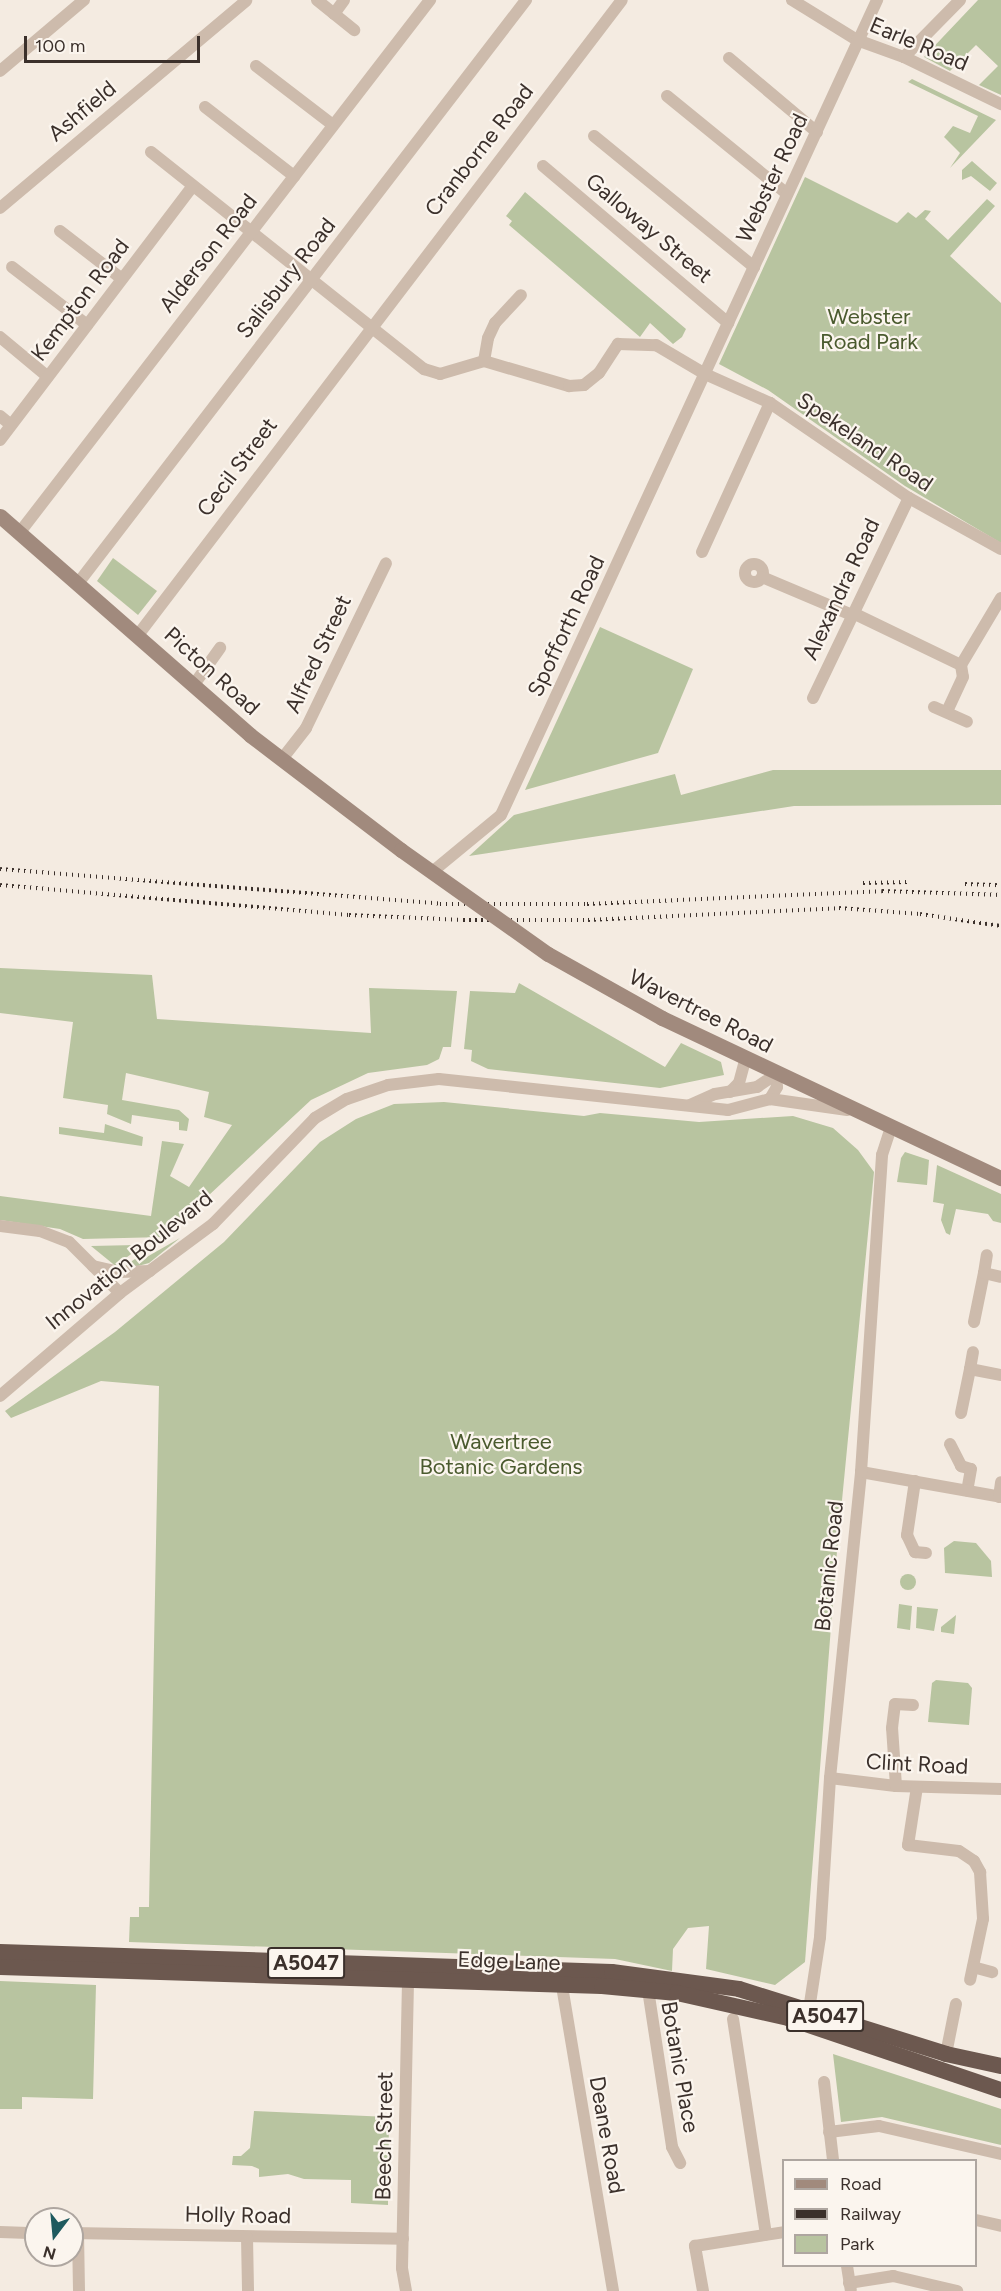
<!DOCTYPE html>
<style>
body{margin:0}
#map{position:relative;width:1001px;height:2291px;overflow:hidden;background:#f4ebe1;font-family:Figtree,sans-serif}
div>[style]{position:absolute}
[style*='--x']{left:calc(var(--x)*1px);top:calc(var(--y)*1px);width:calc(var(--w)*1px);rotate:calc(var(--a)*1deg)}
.green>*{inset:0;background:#b8c4a0}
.round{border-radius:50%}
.minor>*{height:12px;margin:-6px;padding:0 6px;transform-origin:6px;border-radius:6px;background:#cdbbac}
.minor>.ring{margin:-6px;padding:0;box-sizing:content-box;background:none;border:12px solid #cdbbac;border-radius:50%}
.secondary>*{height:15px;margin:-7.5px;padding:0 7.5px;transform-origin:7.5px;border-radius:7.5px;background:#a18a7d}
.trunk>*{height:16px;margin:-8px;padding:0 8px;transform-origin:8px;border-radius:8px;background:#6c584f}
.rail>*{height:4px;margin-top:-2px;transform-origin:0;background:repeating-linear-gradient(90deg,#3b302b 0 1.5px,transparent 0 6px)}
.secondary-bridge>*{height:15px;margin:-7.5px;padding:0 7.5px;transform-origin:7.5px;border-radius:7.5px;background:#a18a7d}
span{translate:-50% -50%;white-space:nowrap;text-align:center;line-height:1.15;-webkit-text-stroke:4.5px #fbf5ee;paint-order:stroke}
.shield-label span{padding:2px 4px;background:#fbf5ee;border:2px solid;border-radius:4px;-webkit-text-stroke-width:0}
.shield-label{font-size:21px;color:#3b302b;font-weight:700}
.street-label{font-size:22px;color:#3b302b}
.park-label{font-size:22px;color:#4a5a2e}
.legend{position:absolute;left:782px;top:2159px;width:195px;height:108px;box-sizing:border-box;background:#fbf5ee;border:2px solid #aea6a0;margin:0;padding:8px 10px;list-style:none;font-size:18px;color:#3b302b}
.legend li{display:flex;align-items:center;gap:12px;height:30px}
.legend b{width:30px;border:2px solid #aea6a0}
.north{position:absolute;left:24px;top:2207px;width:60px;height:60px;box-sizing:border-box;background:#fbf5ee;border:2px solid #aea6a0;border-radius:50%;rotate:196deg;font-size:16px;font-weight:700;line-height:24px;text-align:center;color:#3b302b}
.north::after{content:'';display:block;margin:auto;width:21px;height:27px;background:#1f5a5e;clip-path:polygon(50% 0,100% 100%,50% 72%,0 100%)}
.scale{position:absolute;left:24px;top:36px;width:176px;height:27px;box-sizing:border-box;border:3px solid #3b302b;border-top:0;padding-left:8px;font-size:18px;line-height:21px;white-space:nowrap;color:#3b302b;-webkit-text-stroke:4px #fbf5ee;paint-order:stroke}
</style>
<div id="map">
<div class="green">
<div style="clip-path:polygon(978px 0,1001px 0,1001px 95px,979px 85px,998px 66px,976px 45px,950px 71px,924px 57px)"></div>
<div style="clip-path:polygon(912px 79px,996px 120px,950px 168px,960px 153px,944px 137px,953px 126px,970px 133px,978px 116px,908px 82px)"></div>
<div style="clip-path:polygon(972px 161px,997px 183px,990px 191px,971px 176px,962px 180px,962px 170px)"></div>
<div style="clip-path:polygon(805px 177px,897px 223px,908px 212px,916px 218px,925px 210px,931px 211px,925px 219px,948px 240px,987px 199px,995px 206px,950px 256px,1001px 303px,1001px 543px,905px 486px,768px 390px,719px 364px)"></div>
<div style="clip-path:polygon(525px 192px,686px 329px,682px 337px,673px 344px,650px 323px,640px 337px,509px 225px,512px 221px,506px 216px)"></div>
<div style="clip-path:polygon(113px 558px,157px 591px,138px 615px,97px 581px)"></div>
<div style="clip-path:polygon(600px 627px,693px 669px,658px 753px,525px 790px)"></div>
<div style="clip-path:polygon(773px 770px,1001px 770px,1001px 805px,794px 806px,469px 856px,514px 815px,675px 774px,681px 795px)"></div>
<div style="clip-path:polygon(0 968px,152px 975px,157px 1019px,371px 1033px,369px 988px,457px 991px,451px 1047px,443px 1047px,439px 1059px,427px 1065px,368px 1073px,311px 1100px,164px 1237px,83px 1239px,60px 1229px,0 1220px,0 1196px,151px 1216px,162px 1141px,184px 1144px,170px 1176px,189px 1187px,232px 1125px,204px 1117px,209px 1092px,126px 1073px,122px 1100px,179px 1110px,189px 1119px,187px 1131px,179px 1130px,179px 1122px,132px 1115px,131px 1124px,107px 1114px,108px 1105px,63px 1098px,73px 1022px,0 1013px)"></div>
<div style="clip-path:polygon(519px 983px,665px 1067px,681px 1043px,721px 1062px,724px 1075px,660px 1088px,488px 1069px,471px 1061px,472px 1050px,464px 1049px,470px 991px,515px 993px)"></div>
<div style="clip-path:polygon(444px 1102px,584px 1116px,600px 1113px,699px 1122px,793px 1116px,833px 1128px,858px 1150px,874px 1172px,836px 1562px,805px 1962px,775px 1985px,706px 1969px,709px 1926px,688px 1928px,673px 1949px,672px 1971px,615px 1959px,129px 1942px,130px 1917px,139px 1917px,139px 1907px,149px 1907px,159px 1386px,101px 1381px,11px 1418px,5px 1411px,115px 1332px,224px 1242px,320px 1142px,356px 1119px,394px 1104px)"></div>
<div style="clip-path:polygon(105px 1124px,143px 1137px,142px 1146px,59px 1134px,59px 1127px,104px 1133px)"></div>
<div style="clip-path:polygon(905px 1152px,929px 1160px,927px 1185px,897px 1182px,901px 1158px)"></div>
<div style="clip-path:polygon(937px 1165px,1001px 1194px,1001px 1223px,993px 1221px,988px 1214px,956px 1209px,950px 1235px,946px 1233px,941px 1220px,944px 1204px,933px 1202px)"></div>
<div style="clip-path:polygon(180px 1238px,149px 1263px,127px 1269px,126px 1265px,141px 1255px,145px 1258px)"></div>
<div style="clip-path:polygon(136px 1245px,138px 1249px,119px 1263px,118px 1268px,91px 1246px)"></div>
<div style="clip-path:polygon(954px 1541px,976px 1543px,991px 1561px,992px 1577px,945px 1573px,944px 1548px)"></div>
<div class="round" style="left:900px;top:1574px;width:16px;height:16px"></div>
<div style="clip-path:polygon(899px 1604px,912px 1606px,910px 1630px,897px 1628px)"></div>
<div style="clip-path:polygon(917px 1607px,938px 1609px,934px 1631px,916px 1628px)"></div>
<div style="clip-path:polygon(956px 1615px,954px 1634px,941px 1632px,941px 1627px)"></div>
<div style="clip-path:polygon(936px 1680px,968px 1683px,972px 1688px,969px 1725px,928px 1722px,932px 1683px)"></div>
<div style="clip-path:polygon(0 1981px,96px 1985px,93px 2099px,22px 2097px,22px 2109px,0 2109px)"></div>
<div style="clip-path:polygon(833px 2054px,1001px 2109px,1001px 2145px,882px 2117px,841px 2122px)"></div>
<div style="clip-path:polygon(254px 2111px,389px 2117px,388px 2205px,351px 2203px,351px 2180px,304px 2179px,288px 2174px,259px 2177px,259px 2169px,252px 2166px,232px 2165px,233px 2156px,241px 2156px,250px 2148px)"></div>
</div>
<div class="minor">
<div style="--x:317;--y:0;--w:48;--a:39"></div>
<div style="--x:792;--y:0;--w:76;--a:31.6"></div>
<div style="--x:857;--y:40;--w:50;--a:19.9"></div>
<div style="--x:904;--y:57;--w:108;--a:25.9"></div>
<div style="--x:334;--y:14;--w:17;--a:-54"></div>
<div style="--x:904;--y:57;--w:80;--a:-45.5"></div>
<div style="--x:729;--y:58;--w:115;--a:40.1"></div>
<div style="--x:256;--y:66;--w:97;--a:37.5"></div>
<div style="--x:0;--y:71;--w:110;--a:-40.2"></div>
<div style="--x:667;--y:96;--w:155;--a:39.2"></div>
<div style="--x:205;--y:107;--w:113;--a:37.8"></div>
<div style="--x:594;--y:136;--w:207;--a:39.3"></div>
<div style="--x:151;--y:152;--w:349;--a:38.5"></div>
<div style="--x:424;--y:369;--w:17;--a:17"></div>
<div style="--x:440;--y:374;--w:46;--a:-16.5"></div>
<div style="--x:484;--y:361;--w:89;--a:16.4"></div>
<div style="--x:569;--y:386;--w:15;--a:-4"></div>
<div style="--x:584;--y:385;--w:19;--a:-39"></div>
<div style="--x:599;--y:373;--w:35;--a:-57"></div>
<div style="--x:618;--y:344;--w:38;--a:2"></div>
<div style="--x:656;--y:345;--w:57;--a:30.6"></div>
<div style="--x:705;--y:374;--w:71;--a:24"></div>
<div style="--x:770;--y:403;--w:168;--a:34.4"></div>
<div style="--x:909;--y:498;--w:105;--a:29"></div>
<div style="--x:543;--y:166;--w:243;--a:40.3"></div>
<div style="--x:0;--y:208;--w:322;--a:-40.1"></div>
<div style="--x:60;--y:231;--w:78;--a:37.7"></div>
<div style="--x:12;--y:267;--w:95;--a:37.7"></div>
<div style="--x:0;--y:337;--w:62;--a:39.8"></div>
<div style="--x:484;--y:361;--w:23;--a:-80"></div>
<div style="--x:488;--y:338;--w:17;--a:-65"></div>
<div style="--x:495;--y:323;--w:38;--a:-47"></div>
<div style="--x:0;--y:416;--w:14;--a:39"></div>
<div style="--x:0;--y:440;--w:319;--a:-52.8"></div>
<div style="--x:20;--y:532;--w:672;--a:-52.38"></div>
<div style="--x:702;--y:552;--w:164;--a:-65.5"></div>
<div class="ring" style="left:745px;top:564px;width:6px;height:6px"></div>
<div style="--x:762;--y:577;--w:98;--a:22.9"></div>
<div style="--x:79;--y:582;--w:734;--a:-52.47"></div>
<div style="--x:853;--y:613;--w:120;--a:25.7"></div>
<div style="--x:961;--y:665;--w:12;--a:81"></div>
<div style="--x:963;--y:677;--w:38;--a:115"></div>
<div style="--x:138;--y:635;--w:798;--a:-52.69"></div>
<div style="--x:961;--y:665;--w:78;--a:-59.2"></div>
<div style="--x:193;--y:686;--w:47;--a:-54.6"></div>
<div style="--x:813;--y:698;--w:222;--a:-64.4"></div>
<div style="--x:934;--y:707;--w:36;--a:24"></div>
<div style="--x:282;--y:759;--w:39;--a:-52"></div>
<div style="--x:306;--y:728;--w:183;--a:-64.1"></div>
<div style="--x:432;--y:872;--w:89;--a:-39.6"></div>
<div style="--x:501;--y:815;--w:898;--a:-65.23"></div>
<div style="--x:730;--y:1092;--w:13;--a:-45"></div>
<div style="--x:739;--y:1083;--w:24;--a:-75"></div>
<div style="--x:690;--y:1105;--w:27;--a:-24"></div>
<div style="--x:715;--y:1094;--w:43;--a:-9.5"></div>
<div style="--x:757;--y:1087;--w:23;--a:-34"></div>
<div style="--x:776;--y:1074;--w:13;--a:86"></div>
<div style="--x:777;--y:1087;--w:14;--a:120"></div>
<div style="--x:0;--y:1226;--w:40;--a:7.1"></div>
<div style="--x:40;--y:1231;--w:31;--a:21"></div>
<div style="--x:69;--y:1242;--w:72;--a:45"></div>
<div style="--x:93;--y:1266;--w:28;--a:13"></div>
<div style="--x:120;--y:1272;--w:30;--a:-2"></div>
<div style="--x:984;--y:1273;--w:18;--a:-81"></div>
<div style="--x:974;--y:1322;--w:50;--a:-78.5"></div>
<div style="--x:984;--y:1273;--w:17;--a:13"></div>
<div style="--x:970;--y:1369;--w:17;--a:-80"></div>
<div style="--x:0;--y:1396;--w:158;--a:-40.6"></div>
<div style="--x:120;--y:1293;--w:116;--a:-36.6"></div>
<div style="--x:213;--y:1224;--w:147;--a:-46.1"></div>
<div style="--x:315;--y:1118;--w:37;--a:-31"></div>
<div style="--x:347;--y:1099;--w:43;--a:-18.9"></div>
<div style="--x:388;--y:1085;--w:51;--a:-6.7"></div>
<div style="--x:439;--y:1079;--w:291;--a:6.1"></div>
<div style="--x:728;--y:1110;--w:43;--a:-14.7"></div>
<div style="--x:770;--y:1099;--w:78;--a:8.1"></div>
<div style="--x:961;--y:1413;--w:45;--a:-78.4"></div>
<div style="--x:970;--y:1369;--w:32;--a:11"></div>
<div style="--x:950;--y:1444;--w:25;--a:63"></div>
<div style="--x:961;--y:1466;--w:10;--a:17"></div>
<div style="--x:971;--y:1469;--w:22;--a:100"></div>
<div style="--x:861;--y:1472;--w:142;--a:10.1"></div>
<div style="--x:915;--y:1481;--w:55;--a:98.4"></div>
<div style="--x:907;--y:1535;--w:19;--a:65"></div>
<div style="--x:915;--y:1552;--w:11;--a:5"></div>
<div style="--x:999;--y:1497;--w:15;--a:-82"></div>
<div style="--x:830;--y:1778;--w:66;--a:6.9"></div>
<div style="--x:896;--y:1786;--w:105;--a:1.6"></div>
<div style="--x:896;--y:1786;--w:58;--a:-93.9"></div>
<div style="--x:892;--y:1728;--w:24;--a:-83"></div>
<div style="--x:895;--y:1704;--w:18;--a:3"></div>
<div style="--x:917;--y:1787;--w:59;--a:98.8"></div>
<div style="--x:908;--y:1845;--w:51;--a:6.7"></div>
<div style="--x:959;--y:1851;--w:18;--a:34"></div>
<div style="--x:974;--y:1861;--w:13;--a:61"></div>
<div style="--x:980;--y:1872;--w:47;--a:86.3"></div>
<div style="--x:983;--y:1919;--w:62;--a:102"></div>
<div style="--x:973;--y:1967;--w:20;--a:15"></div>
<div style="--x:647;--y:1983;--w:166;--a:81.3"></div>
<div style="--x:672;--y:2147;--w:18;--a:63"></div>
<div style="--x:562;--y:1986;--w:309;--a:80.5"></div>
<div style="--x:809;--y:2010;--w:74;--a:-81.4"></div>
<div style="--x:820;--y:1937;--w:159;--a:-86.4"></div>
<div style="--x:830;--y:1778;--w:308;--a:-84.2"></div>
<div style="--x:861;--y:1472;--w:318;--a:-86.2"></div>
<div style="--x:882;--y:1155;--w:29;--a:-72"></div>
<div style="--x:733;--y:2019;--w:218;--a:81.3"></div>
<div style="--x:946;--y:2054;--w:51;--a:-78.7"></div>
<div style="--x:824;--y:2082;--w:79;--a:83.4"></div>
<div style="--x:829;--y:2132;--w:50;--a:-6.8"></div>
<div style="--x:879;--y:2126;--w:125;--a:12.9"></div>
<div style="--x:976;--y:2220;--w:26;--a:13"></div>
<div style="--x:0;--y:2232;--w:36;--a:2"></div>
<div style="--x:72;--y:2233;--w:331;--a:1"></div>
<div style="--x:78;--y:2233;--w:58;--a:89"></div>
<div style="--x:247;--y:2237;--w:54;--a:88.9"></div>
<div style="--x:847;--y:2266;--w:24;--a:81"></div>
<div style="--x:849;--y:2283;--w:45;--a:-9"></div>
<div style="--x:893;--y:2276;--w:66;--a:13.2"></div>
<div style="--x:406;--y:2291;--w:23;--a:-100"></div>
<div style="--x:402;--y:2268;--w:287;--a:-88.8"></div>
<div style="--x:703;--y:2291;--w:46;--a:-100.1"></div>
<div style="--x:695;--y:2246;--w:90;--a:-8.9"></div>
</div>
<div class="secondary">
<div style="--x:0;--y:516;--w:332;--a:41.2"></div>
<div style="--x:250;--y:735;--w:190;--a:37.3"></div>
<div style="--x:662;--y:1018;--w:375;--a:25.3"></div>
</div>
<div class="trunk">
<div style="--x:0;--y:1952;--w:612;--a:1.87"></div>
<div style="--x:612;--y:1972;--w:128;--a:7.6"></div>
<div style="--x:739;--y:1989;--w:217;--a:17.4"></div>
<div style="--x:946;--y:2054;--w:56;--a:12.3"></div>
<div style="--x:0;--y:1967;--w:602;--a:1.81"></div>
<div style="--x:602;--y:1986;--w:75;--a:5.3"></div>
<div style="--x:677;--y:1993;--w:114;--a:12.7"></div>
<div style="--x:788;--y:2018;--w:225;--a:18.7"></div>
</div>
<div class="rail">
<div style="--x:0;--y:869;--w:441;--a:4.5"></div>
<div style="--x:440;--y:904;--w:147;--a:0"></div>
<div style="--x:587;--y:904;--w:295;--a:-2.5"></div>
<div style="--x:882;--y:891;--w:119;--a:1.9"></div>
<div style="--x:863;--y:883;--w:45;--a:-1.3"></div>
<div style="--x:965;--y:884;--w:36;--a:2"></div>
<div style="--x:0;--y:885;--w:350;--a:4.9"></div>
<div style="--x:349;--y:915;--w:114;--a:2.5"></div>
<div style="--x:463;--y:920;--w:125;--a:0"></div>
<div style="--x:588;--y:920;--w:251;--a:-2.7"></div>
<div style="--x:839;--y:908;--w:81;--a:4.2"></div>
<div style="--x:920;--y:914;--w:82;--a:8.4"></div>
</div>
<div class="secondary-bridge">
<div style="--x:401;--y:850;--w:180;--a:35.3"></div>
<div style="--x:548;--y:954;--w:131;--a:29.3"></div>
</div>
<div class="shield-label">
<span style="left:306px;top:1963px">A5047</span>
<span style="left:825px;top:2016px">A5047</span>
</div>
<div class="street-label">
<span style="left:919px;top:44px;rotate:23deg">Earle Road</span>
<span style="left:82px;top:111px;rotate:-40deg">Ashfield</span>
<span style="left:479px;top:150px;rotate:-52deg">Cranborne Road</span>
<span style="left:772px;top:178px;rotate:-65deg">Webster Road</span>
<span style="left:649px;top:228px;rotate:40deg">Galloway Street</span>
<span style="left:208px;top:253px;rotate:-52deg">Alderson Road</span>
<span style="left:286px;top:278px;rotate:-52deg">Salisbury Road</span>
<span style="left:80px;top:300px;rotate:-53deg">Kempton Road</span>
<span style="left:865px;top:442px;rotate:34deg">Spekeland Road</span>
<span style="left:237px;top:467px;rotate:-53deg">Cecil Street</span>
<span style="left:841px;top:589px;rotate:-65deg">Alexandra Road</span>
<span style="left:566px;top:626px;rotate:-65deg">Spofforth Road</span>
<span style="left:318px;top:654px;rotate:-65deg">Alfred Street</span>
<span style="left:212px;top:671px;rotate:42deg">Picton Road</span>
<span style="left:701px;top:1011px;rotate:27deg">Wavertree Road</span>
<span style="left:129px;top:1260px;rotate:-39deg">Innovation Boulevard</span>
<span style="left:829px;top:1566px;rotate:-84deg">Botanic Road</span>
<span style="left:917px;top:1764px;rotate:3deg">Clint Road</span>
<span style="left:509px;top:1961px;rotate:2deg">Edge Lane</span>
<span style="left:680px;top:2067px;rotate:80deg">Botanic Place</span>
<span style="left:607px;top:2135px;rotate:80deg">Deane Road</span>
<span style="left:384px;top:2136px;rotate:-89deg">Beech Street</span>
<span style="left:238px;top:2215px;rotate:1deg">Holly Road</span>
</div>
<div class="park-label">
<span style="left:869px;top:329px">Webster<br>Road Park</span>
<span style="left:501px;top:1454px">Wavertree<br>Botanic Gardens</span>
</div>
<ul class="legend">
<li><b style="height:8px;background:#a18a7d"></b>Road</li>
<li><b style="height:8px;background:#3b302b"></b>Railway</li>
<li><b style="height:16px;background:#b8c4a0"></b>Park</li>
</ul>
<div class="north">N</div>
<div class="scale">100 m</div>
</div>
